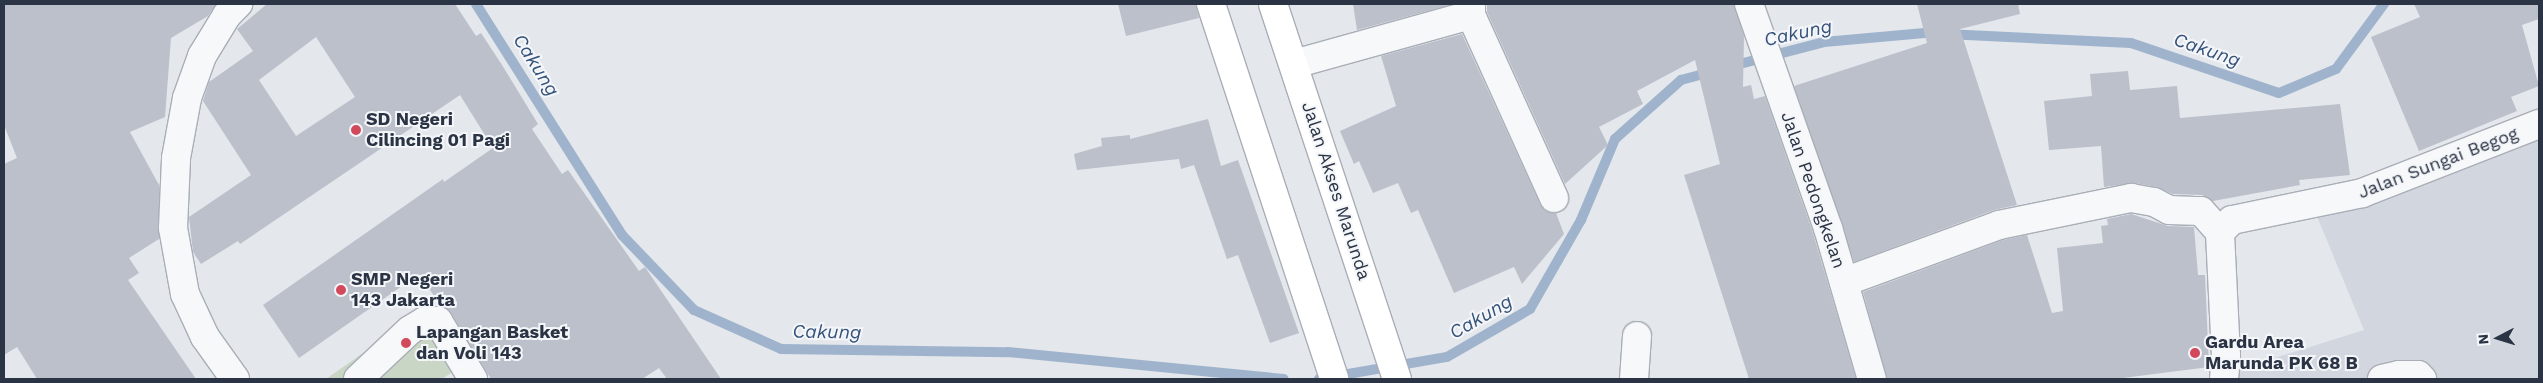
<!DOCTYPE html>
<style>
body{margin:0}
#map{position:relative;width:2543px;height:383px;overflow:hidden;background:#e4e7ec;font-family:"Work Sans",sans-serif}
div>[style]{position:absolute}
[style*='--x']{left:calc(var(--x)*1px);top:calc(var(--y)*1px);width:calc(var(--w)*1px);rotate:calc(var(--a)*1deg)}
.built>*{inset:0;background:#d2d6de}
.green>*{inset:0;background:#c9d6c5}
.stream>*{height:10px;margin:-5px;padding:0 5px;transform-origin:5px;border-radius:5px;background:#9fb4cc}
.building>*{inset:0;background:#bbc0ca}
.roads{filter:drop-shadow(1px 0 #a9aeb7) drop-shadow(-1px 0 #a9aeb7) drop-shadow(0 1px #a9aeb7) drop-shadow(0 -1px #a9aeb7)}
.minor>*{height:28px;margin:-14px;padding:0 14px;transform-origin:14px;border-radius:14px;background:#f7f8fa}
.major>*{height:28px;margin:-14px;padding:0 14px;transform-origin:14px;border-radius:14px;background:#fff}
.dots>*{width:14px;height:14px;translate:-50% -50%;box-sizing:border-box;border:2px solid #f4f6f9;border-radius:50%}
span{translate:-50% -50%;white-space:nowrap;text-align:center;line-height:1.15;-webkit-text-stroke:4px #f4f6f9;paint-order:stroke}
.poi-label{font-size:18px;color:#2b3445;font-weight:700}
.left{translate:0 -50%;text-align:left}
.street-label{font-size:18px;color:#2b3445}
.water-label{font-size:19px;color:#34527a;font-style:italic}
.frame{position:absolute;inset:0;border:5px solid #2b3445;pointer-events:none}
.north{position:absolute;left:2473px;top:313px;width:50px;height:50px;-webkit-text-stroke:4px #f4f6f9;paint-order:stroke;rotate:265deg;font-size:14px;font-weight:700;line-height:20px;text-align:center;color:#2b3445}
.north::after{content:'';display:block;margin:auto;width:18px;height:22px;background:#2b3445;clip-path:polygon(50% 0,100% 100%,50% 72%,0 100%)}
</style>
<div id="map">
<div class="built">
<div style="clip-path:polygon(2539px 116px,2539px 379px,2208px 379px,2364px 330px,2309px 197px)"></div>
</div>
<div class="green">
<div style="clip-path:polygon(416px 316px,454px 371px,442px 379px,326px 379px)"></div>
</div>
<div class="stream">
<div style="--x:476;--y:4;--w:273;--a:57.7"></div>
<div style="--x:622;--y:235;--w:104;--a:46.2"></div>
<div style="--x:694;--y:310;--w:95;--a:24.1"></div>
<div style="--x:781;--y:349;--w:227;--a:0.8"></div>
<div style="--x:1008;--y:352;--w:277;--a:5.6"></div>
<div style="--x:1732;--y:66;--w:95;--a:-14.6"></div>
<div style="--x:1824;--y:42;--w:101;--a:-5.1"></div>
<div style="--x:1925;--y:33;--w:206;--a:2.8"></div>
<div style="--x:2131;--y:43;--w:156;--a:18.7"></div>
<div style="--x:2279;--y:93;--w:62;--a:-22.8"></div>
<div style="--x:2336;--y:69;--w:81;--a:-53.6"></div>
<div style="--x:1319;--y:379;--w:130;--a:-9.8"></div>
<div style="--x:1447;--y:357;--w:96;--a:-30"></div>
<div style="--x:1530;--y:309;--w:103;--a:-60.2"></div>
<div style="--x:1581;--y:220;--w:88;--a:-67.2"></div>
<div style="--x:1615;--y:139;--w:89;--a:-41.8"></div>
<div style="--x:1681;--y:80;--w:31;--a:-15"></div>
</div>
<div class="building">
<div style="clip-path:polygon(4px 4px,216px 4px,208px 16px,171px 38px,165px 117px,130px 132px,159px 185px,159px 239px,129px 258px,139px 273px,128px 280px,196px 379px,37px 379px,17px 347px,4px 355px,4px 164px,17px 158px,4px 125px)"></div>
<div style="clip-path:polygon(evenodd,267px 4px,455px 4px,476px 36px,481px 33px,502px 65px,538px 124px,532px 129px,562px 174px,568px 170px,639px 271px,645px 267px,721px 379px,667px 379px,659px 368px,642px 379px,491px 379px,451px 313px,441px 306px,419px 274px,299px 358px,263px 305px,443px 179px,444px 182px,493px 148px,460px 95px,240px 244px,238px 241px,201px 264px,193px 252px,189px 217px,251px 175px,203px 101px,209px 82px,253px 51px,237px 29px,267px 4px,316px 37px,355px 97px,296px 136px,259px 80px,316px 37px)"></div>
<div style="clip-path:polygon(1118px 4px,1196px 4px,1199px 18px,1126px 36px)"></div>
<div style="clip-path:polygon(1353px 4px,1453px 4px,1357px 30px)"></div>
<div style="clip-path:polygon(1487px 4px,1734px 4px,1744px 36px,1743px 87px,1751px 85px,1754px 99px,1765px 96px,1813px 233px,1856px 379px,1749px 379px,1684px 175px,1720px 164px,1695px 60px,1637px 91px,1643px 104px,1599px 127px,1608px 145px,1565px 184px,1487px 12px)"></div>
<div style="clip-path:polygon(1917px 4px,2018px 4px,2020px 14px,1960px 29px,2017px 205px,1994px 210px,1854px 262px,1794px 86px,1927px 43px)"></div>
<div style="clip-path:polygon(2414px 4px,2539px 4px,2539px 19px,2522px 25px,2539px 86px,2511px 97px,2517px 111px,2419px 151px,2371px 37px,2420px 17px)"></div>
<div style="clip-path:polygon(1462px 34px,1540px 204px,1545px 211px,1556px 213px,1564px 234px,1522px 284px,1514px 267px,1454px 293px,1418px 210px,1411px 213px,1398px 183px,1373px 193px,1359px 161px,1354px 164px,1340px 131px,1396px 106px,1381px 56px)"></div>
<div style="clip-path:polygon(2128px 71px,2130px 90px,2177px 86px,2180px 118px,2340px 104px,2350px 175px,2299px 180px,2300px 185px,2213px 201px,2202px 195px,2173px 194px,2157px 187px,2134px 183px,2104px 187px,2101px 146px,2049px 150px,2044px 101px,2092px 96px,2090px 74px)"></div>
<div style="clip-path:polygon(1208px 119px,1221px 166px,1238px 160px,1299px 333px,1270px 343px,1238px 255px,1227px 259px,1194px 165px,1181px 169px,1179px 159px,1077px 170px,1074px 154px,1102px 146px,1101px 138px,1130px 135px,1130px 139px)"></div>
<div style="clip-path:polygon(2131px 214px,2168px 226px,2194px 227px,2198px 275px,2205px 275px,2209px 367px,2115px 379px,1887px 379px,1863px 292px,2003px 240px,2027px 235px,2052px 313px,2063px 311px,2057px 248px,2103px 243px,2101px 226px,2108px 225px,2107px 219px)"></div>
</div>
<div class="roads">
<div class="minor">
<div style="--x:1749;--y:4;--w:238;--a:70.6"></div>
<div style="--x:1828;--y:228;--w:157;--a:73.8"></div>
<div style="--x:1471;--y:15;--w:201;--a:65.6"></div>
<div style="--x:1294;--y:64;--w:184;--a:-15.5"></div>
<div style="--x:1471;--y:15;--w:11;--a:-90"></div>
<div style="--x:1844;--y:282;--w:165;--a:-20.2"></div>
<div style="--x:1999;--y:225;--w:135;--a:-11.6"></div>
<div style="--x:2131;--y:198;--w:23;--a:10"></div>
<div style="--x:2154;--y:202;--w:17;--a:28"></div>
<div style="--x:2169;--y:210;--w:32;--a:2"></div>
<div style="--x:2201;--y:211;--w:28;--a:48"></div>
<div style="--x:235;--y:379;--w:52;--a:-125.5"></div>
<div style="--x:205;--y:337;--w:47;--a:-114.9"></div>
<div style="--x:185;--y:294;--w:67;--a:-100.3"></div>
<div style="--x:173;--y:228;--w:70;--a:-87.5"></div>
<div style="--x:176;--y:158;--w:61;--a:-79.6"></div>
<div style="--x:187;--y:98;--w:45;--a:-70.3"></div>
<div style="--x:202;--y:56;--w:48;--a:-58.6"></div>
<div style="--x:227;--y:15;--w:16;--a:-45"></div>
<div style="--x:358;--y:379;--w:71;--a:-43.3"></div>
<div style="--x:410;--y:330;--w:17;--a:-31"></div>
<div style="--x:425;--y:321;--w:13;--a:0"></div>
<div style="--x:438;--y:321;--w:68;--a:58.9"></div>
<div style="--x:1634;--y:379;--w:43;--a:-86"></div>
<div style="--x:2224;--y:379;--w:23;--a:-85"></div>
<div style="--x:2226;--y:356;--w:124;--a:-92.8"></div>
<div style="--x:2220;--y:232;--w:17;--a:-45"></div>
<div style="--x:2232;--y:220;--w:133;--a:-11.7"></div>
<div style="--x:2362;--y:193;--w:190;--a:-21.3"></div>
<div style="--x:2382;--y:379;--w:17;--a:-13"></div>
<div style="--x:2399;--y:375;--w:19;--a:0"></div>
<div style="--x:2418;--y:375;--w:6;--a:45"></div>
</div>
<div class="major">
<div style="--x:1211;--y:4;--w:395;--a:71.8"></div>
<div style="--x:1273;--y:4;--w:395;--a:71.7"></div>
</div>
</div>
<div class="dots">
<div style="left:356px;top:130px;background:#d1495b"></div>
<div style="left:341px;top:290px;background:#d1495b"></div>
<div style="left:406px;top:343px;background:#d1495b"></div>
<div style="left:2195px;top:353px;background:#d1495b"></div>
</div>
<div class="poi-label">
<span class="left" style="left:366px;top:130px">SD Negeri<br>Cilincing 01 Pagi</span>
<span class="left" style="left:351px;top:290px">SMP Negeri<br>143 Jakarta</span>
<span class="left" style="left:416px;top:343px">Lapangan Basket<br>dan Voli 143</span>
<span class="left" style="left:2205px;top:353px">Gardu Area<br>Marunda PK 68 B</span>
</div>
<div class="street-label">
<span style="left:2438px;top:163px;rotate:-21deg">Jalan Sungai Begog</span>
<span style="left:1813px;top:190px;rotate:71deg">Jalan Pedongkelan</span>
<span style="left:1336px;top:191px;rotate:72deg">Jalan Akses Marunda</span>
</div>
<div class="water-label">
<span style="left:1798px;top:33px;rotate:-12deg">Cakung</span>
<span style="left:2207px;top:50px;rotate:19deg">Cakung</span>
<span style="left:536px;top:65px;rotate:58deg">Cakung</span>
<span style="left:1481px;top:317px;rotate:-30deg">Cakung</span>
<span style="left:827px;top:332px;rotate:1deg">Cakung</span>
</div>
<div class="frame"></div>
<div class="north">N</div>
</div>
